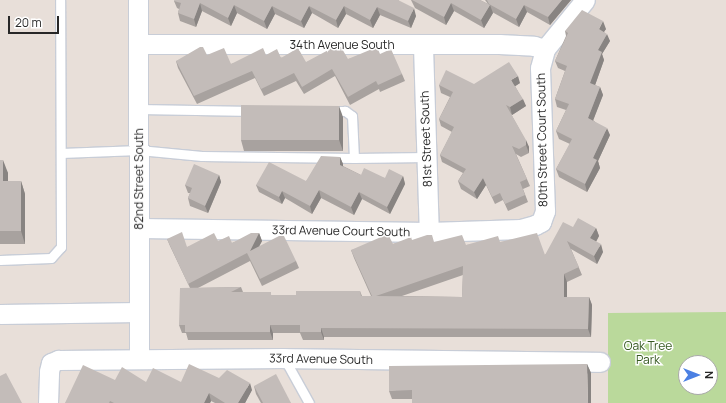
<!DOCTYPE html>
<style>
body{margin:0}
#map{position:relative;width:726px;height:403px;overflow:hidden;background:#e8dfd9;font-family:Manrope,sans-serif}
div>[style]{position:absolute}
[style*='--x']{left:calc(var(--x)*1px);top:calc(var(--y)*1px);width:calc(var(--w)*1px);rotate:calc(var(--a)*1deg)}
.green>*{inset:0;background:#bad99b}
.roads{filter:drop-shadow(1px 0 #c8cdd7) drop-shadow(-1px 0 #c8cdd7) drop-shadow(0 1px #c8cdd7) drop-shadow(0 -1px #c8cdd7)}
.service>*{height:9px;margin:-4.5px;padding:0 4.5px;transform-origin:4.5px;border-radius:4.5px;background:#fff}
.minor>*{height:19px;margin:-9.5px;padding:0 9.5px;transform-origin:9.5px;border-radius:9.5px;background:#fff}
.wall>*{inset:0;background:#a8a29f}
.shaded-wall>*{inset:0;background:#888482}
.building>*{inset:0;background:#c3bcb9}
span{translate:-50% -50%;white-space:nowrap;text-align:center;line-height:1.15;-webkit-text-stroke:3px #fff;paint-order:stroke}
.street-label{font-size:12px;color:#272727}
.park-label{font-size:12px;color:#365921}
.north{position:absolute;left:678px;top:355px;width:40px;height:40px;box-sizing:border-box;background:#fff;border:1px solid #a9a9a9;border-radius:50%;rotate:90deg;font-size:11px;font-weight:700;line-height:16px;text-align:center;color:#272727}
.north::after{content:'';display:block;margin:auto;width:14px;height:18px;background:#4b80e3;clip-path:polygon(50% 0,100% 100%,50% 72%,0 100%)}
.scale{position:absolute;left:8px;top:16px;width:51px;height:18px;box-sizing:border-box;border:2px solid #272727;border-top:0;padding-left:5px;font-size:12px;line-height:14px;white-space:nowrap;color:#272727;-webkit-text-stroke:3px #fff;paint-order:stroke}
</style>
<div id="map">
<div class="green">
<div style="clip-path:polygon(evenodd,726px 312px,726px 403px,608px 403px,608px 313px,726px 312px,686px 363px,710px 363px,710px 387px,686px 387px,686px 363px)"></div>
</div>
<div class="roads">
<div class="service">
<div style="--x:139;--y:109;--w:114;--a:1"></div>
<div style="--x:61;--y:153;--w:78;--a:-2.2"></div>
<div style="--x:139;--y:150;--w:63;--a:5.4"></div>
<div style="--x:202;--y:156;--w:152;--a:0.8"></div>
<div style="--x:354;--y:158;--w:42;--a:-92.7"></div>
<div style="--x:352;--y:116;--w:9;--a:-144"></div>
<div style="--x:345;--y:111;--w:15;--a:180"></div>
<div style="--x:354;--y:158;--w:73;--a:-0.8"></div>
<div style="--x:0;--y:260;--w:51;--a:-2.2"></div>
<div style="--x:51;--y:258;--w:15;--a:-48"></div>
<div style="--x:61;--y:247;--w:247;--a:-90.2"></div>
<div style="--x:284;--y:358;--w:51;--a:60.9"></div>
</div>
<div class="minor">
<div style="--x:138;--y:0;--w:358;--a:89.8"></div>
<div style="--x:138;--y:44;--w:361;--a:0"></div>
<div style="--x:499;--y:44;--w:35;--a:3"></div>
<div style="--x:534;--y:46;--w:11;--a:15"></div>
<div style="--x:423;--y:46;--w:186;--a:88.2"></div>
<div style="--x:140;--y:228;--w:289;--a:0.8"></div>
<div style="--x:429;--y:232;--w:92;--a:-1.9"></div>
<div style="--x:521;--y:229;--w:15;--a:-16"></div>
<div style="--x:535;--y:225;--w:7;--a:-27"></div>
<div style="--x:541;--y:222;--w:12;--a:-70"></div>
<div style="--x:545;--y:211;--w:143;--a:-92"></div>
<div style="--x:540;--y:68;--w:20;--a:-75"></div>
<div style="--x:545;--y:49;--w:63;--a:-50.8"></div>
<div style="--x:0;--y:314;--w:139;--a:-0.8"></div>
<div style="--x:48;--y:403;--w:32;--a:-88"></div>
<div style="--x:49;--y:371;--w:8;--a:-76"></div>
<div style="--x:51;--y:363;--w:8;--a:-23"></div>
<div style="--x:58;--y:360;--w:226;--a:-0.5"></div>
<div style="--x:284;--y:358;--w:316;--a:0.7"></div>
</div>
</div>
<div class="wall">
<div style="clip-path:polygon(398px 0,416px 16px,411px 28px,380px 15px,373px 28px,346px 14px,338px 28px,312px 13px,304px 28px,275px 14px,267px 29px,237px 13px,231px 26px,202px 11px,196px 27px,180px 21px,178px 13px,179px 9px,177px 8px,174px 1px)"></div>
<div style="clip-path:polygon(411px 0,480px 0,488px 4px,485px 0,571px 0,550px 25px,527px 12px,519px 27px,492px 12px,493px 13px,484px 28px,454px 11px,446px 25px,415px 8px)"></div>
<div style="clip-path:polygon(606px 29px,604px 32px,610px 41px,602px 54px,604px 60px,595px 85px,600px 87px,603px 95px,593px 120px,610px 135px,598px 161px,600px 168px,587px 192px,559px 177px,556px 169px,570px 144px,559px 139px,556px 131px,566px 110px,557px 107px,555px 99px,565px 71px,558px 68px,555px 61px,566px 36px,565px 31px)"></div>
<div style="clip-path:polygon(380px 54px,402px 74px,405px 81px,380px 92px,379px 89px,350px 105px,335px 76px,304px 94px,296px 81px,264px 96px,255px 78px,197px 104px,178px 68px,176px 61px,207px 55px,231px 64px,266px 55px,306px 62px,348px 59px)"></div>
<div style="clip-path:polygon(520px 83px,515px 86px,526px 106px,512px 115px,511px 114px,529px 147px,529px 153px,521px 157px,516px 154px,530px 186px,523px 189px,528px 202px,508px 211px,503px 200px,495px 204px,486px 185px,477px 199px,461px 189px,458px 181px,463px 173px,442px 162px,440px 155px,452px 132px,441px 126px,439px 119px,450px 97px,441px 93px,439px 85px,474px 84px)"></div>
<div style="clip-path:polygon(343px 117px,343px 151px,244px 151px,241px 140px)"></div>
<div style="clip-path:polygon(340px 157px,343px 164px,343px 166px,361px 175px,385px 178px,403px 176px,405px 184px,390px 214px,362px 199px,354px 215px,321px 198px,312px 214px,285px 198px,282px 204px,259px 192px,256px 185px,306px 181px)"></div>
<div style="clip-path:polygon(0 160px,8px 173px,8px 181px,21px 181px,25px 194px,25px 244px,0 244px)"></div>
<div style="clip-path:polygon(219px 175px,221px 182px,208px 213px,190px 206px,188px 198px,190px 193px,188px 193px,185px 185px)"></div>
<div style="clip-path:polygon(evenodd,573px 227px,596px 228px,599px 236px,596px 242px,603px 252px,597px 264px,571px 249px,582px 275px,567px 282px,567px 297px,589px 297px,592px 305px,591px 337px,324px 337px,324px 340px,303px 340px,300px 333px,273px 333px,273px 340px,188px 340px,186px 333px,182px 333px,179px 325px,190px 288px,170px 246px,167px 239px,187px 247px,218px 241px,232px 243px,259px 233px,262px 241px,259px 246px,296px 261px,299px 268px,262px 286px,250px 261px,198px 288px,241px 287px,243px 292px,272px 295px,296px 295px,360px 291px,362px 296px,371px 296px,354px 258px,351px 250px,393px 244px,412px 240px,466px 245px,500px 242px,545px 255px,573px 227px,463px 275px,462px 297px,402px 296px,463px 275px)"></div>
<div style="clip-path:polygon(587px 364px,591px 373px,412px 399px,392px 399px,389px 391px)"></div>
<div style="clip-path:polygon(219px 378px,252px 390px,245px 403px,215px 403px,211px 401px,210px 403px,65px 403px,115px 380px,146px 382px,181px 382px)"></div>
<div style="clip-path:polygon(254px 386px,291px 403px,261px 403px,256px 394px)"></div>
</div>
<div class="shaded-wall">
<div style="clip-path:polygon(562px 0,571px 0,550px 25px,548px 17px)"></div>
<div style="clip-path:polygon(200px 3px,202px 11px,196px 27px,194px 19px)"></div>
<div style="clip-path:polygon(451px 3px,454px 11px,446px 25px,444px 17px)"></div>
<div style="clip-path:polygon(234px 5px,237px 13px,231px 26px,228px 18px)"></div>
<div style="clip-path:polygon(490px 5px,493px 13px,484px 28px,481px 20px)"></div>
<div style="clip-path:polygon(524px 5px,527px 12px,519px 27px,516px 19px)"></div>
<div style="clip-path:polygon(272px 6px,275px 14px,267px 29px,264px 21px)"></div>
<div style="clip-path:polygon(309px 6px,312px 13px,304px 28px,301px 21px)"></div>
<div style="clip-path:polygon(344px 6px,346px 14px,338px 28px,336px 20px)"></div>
<div style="clip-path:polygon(377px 7px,380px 15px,373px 28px,370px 20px)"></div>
<div style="clip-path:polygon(414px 8px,416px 16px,411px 28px,408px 21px)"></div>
<div style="clip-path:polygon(603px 21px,606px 29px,601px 36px,599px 29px)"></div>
<div style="clip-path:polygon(607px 34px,610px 41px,602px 54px,604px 60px,593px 91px,590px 83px,598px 50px)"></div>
<div style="clip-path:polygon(518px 76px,520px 83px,514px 87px,511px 80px)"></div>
<div style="clip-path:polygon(600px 87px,603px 95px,591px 126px,588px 118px)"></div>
<div style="clip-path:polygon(523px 99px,526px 106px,512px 115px,510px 107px)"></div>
<div style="clip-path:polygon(339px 106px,343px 117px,343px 151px,339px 140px)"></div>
<div style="clip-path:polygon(607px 128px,610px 135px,598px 161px,600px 168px,587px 192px,585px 184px,593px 158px)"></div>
<div style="clip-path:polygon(526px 140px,529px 147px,529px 153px,526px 145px)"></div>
<div style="clip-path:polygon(340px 157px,343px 164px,343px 172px,340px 165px)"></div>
<div style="clip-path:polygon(3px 160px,8px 173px,8px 194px,3px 181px)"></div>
<div style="clip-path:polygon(219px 175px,221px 182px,208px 213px,205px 206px)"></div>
<div style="clip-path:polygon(403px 176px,405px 184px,390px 214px,387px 207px)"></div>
<div style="clip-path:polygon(483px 178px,486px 185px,477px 199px,474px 192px)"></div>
<div style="clip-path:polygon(21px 181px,25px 194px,25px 244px,21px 231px)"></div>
<div style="clip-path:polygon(319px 190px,321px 198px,312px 214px,310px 206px)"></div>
<div style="clip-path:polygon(282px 191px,285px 198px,282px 204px,279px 197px)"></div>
<div style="clip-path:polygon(359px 192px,362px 199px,354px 215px,351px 207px)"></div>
<div style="clip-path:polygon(596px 228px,599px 236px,593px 247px,590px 238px)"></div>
<div style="clip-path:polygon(259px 233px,262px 241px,253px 258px,250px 251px)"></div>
<div style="clip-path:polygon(601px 244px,603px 252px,597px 264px,594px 256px)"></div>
<div style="clip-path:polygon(564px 274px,567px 282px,567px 305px,564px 297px)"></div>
<div style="clip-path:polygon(589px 297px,592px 305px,591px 337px,588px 329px)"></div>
<div style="clip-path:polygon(270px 325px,273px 333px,273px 340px,270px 332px)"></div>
<div style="clip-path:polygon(321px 328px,324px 337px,324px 340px,321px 332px)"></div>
<div style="clip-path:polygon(587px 364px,591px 373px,591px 403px,588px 403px)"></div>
<div style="clip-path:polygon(250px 383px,252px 390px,245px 403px,238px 403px)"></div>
<div style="clip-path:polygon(209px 393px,211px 401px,210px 403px,204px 403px)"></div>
</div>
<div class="building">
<div style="clip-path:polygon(174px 0,398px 0,414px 8px,408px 21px,377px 7px,370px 20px,344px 6px,336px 20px,309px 6px,301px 21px,272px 6px,264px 21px,234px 5px,228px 18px,200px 3px,194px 19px,178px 13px,181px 3px,174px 1px)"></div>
<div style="clip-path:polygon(412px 0,480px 0,490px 5px,481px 20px,451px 3px,444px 17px)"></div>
<div style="clip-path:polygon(487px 0,562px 0,548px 17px,524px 5px,516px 19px,489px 4px)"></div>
<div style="clip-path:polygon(582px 10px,603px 21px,599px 29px,607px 34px,598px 50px,602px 52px,590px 83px,600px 87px,588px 118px,607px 128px,593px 158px,597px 160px,585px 184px,556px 169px,572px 139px,556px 131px,569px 104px,555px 99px,567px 66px,555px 61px,568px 33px,565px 31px)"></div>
<div style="clip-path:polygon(200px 47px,203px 47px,207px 55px,224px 48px,231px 64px,263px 48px,266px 55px,277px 49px,281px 58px,298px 48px,306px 62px,334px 47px,341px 47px,348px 59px,377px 47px,380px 54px,391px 49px,402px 74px,378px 85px,376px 81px,348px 97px,332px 69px,302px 87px,294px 73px,261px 89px,252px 71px,194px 96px,176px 61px)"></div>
<div style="clip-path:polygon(509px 62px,518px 76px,511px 80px,523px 99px,510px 107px,506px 105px,526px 140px,526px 145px,519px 149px,512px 146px,527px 179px,520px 182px,525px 195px,505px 204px,500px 193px,492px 197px,483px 178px,474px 192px,458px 181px,466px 169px,440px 155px,454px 127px,439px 119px,453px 92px,439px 85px,446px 70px,474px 84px)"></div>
<div style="clip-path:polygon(241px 105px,339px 106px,339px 140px,241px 140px)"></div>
<div style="clip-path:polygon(321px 156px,340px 157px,340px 165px,361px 175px,364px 168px,385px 178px,389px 169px,403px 176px,387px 207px,359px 192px,351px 207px,319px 190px,310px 206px,282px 191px,279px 197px,256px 185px,269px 162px,306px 181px)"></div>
<div style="clip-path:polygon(0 160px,3px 160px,3px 181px,21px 181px,21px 231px,0 231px)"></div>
<div style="clip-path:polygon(194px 164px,219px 175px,205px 206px,188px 198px,192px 188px,185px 185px)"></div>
<div style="clip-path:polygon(evenodd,578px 218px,596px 228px,590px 238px,601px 244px,594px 256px,567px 241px,579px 267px,564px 274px,564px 297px,589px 297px,588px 329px,321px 328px,321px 332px,300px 332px,300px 325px,270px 325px,270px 332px,185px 332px,185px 325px,179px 325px,180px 288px,241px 287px,231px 292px,271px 292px,271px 295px,296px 295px,296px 291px,360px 291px,361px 296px,372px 296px,351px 250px,388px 234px,393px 244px,411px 237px,412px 240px,427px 235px,432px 235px,434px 242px,462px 235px,466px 245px,498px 236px,500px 242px,537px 233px,545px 255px,563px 222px,573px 227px,578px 218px,463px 266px,462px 297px,376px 296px,463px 266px)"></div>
<div style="clip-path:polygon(182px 232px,187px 247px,214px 233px,218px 241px,229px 236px,232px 243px,251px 233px,259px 233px,250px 251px,279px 236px,284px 236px,296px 261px,260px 279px,247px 253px,188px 284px,167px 239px)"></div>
<div style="clip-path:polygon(189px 364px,219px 378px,227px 370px,250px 383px,238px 403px,225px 403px,209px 393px,204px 403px,114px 403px,110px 401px,109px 403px,65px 403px,83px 365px,115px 380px,122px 367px,146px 382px,153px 368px,181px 382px)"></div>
<div style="clip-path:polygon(587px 364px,588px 403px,412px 403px,412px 390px,389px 391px,389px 366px)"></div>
<div style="clip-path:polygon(6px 373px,22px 403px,0 403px,0 376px)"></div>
<div style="clip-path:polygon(276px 374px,291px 403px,263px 403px,254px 386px)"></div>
</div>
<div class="street-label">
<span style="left:342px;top:45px">34th Avenue South</span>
<span style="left:426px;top:139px;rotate:-92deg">81st Street South</span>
<span style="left:542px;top:140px;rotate:-91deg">80th Street Court South</span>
<span style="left:139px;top:179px;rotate:-90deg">82nd Street South</span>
<span style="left:341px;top:231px;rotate:1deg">33rd Avenue Court South</span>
<span style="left:321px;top:359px;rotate:1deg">33rd Avenue South</span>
</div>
<div class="park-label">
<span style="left:648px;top:353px">Oak Tree<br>Park</span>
</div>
<div class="north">N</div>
<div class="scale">20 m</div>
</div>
